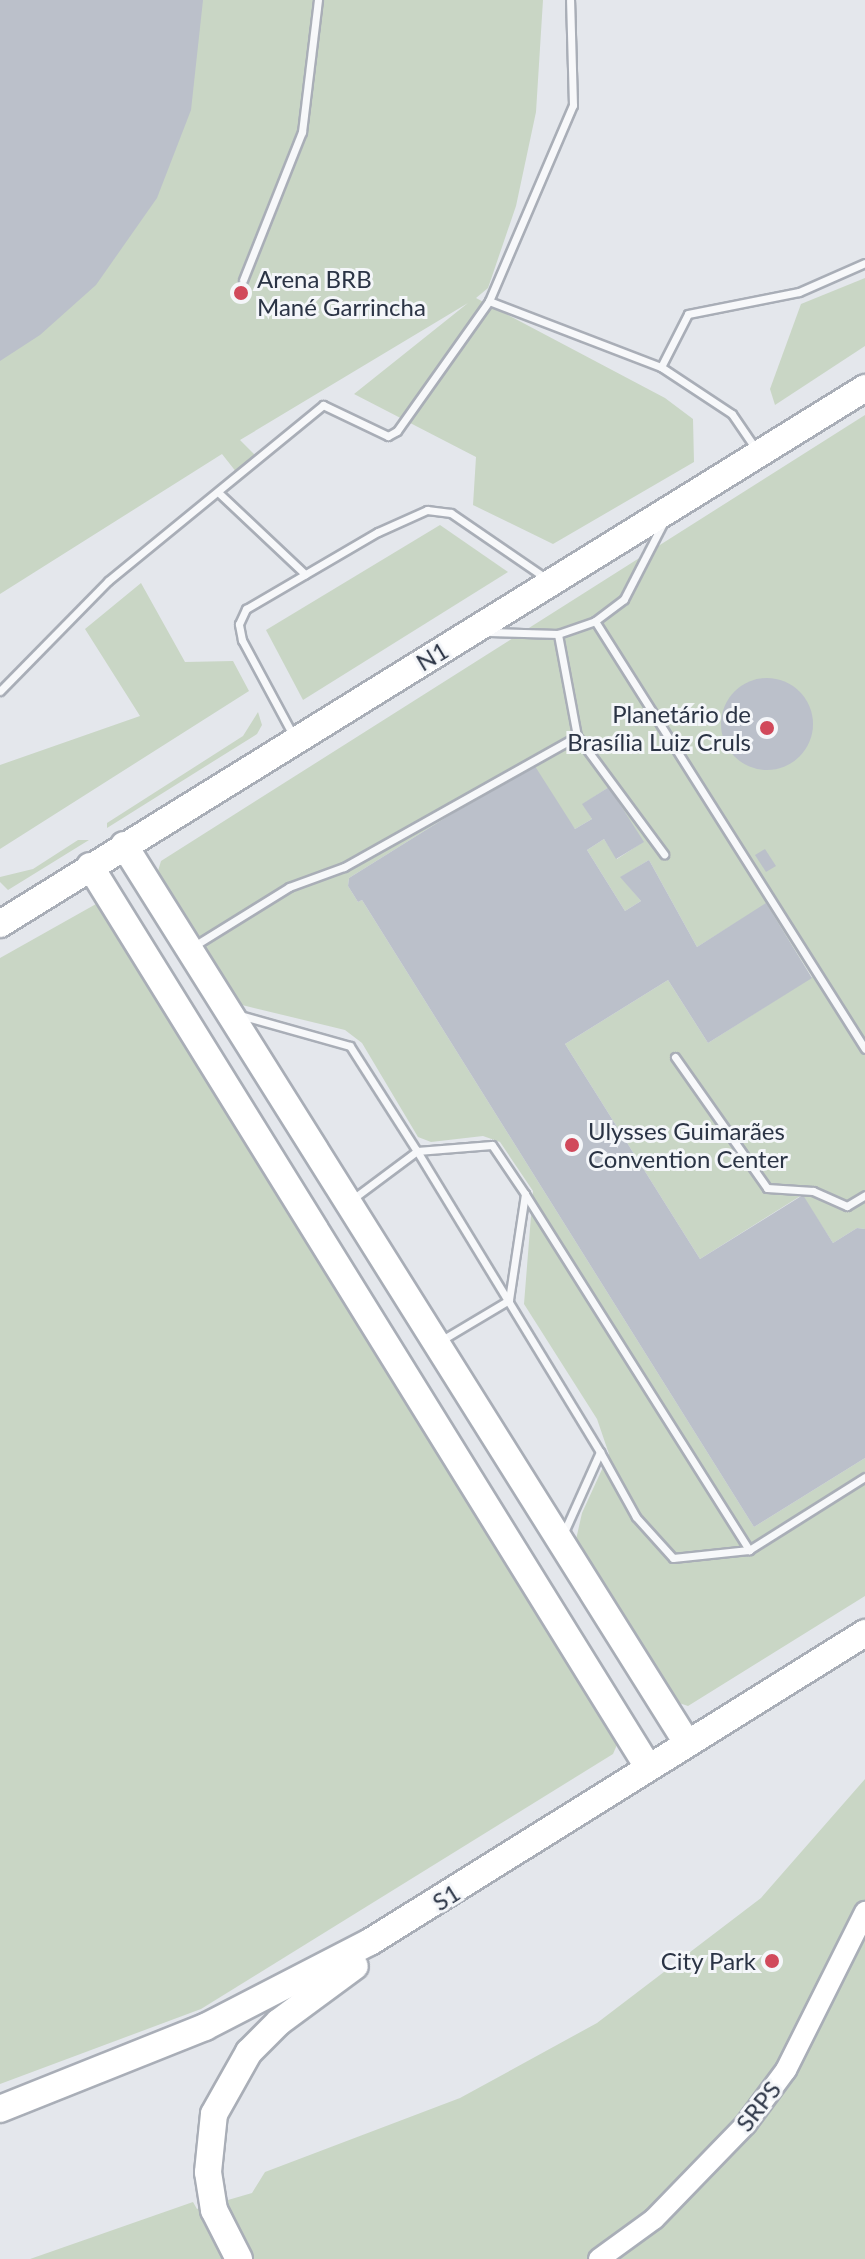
<!DOCTYPE html>
<meta charset="utf-8">
<style>
body{margin:0}
#map{position:relative;width:865px;height:2259px;overflow:hidden;background:#e4e7ec;font-family:Lato,sans-serif}
div>[style]{position:absolute}
[style*='--x']{left:calc(var(--x)*1px);top:calc(var(--y)*1px);width:calc(var(--w)*1px);rotate:calc(var(--a)*1deg)}
.green>*{inset:0;background:#c9d6c5}
.building>*{inset:0;background:#bbc0ca}
.round{border-radius:50%}
.roads{filter:drop-shadow(2px 0 #a9aeb7) drop-shadow(-2px 0 #a9aeb7) drop-shadow(0 2px #a9aeb7) drop-shadow(0 -2px #a9aeb7)}
.lane>*{height:7px;margin:-3.5px;padding:0 3.5px;transform-origin:3.5px;border-radius:3.5px;background:#f7f8fa}
.secondary>*{height:20px;margin:-10px;padding:0 10px;transform-origin:10px;border-radius:10px;background:#fff}
.highway>*{height:26px;margin:-13px;padding:0 13px;transform-origin:13px;border-radius:13px;background:#fff}
.dots>*{width:22px;height:22px;translate:-50% -50%;box-sizing:border-box;border:4px solid #f4f6f9;border-radius:50%}
span{translate:-50% -50%;white-space:nowrap;text-align:center;line-height:1.15;-webkit-text-stroke:6px #f4f6f9;paint-order:stroke}
.poi-label{font-size:24px;color:#2b3445}
.left{translate:0 -50%;text-align:left}
.right{translate:-100% -50%;text-align:right}
.street-label{font-size:24px;color:#2b3445}
</style>
<div id="map">
<div class="green">
<div style="clip-path:polygon(0 0,543px 0,536px 112px,516px 206px,488px 288px,476px 298px,665px 398px,693px 419px,694px 462px,553px 544px,473px 505px,476px 457px,354px 394px,468px 303px,240px 440px,255px 455px,237px 473px,222px 454px,0 594px)"></div>
<div style="clip-path:polygon(865px 278px,865px 346px,775px 405px,770px 389px,801px 304px)"></div>
<div style="clip-path:polygon(865px 415px,865px 1229px,857px 1228px,833px 1243px,802px 1195px,700px 1259px,565px 1044px,668px 980px,708px 1043px,812px 977px,766px 904px,697px 947px,649px 860px,621px 877px,641px 901px,625px 911px,587px 850px,604px 839px,617px 859px,643px 842px,609px 787px,583px 804px,592px 819px,575px 829px,525px 768px,349px 878px,348px 886px,358px 902px,362px 900px,754px 1527px,865px 1458px,865px 1596px,688px 1706px,673px 1701px,575px 1544px,582px 1513px,609px 1454px,597px 1419px,524px 1304px,533px 1191px,500px 1142px,483px 1136px,431px 1142px,418px 1137px,362px 1043px,345px 1030px,242px 1005px,157px 874px,161px 861px)"></div>
<div style="clip-path:polygon(440px 525px,508px 572px,303px 700px,266px 630px)"></div>
<div style="clip-path:polygon(141px 583px,185px 662px,233px 661px,249px 691px,0 849px,0 765px,140px 716px,85px 629px)"></div>
<div style="clip-path:polygon(258px 712px,262px 725px,257px 734px,107px 828px,107px 823px,243px 736px)"></div>
<div style="clip-path:polygon(78px 840px,89px 840px,8px 890px,0 882px,0 877px,33px 869px)"></div>
<div style="clip-path:polygon(96px 904px,619px 1740px,613px 1754px,201px 2009px,0 2084px,0 958px)"></div>
<div style="clip-path:polygon(865px 1779px,865px 2259px,30px 2259px,193px 2202px,197px 2209px,252px 2193px,265px 2172px,460px 2098px,597px 2023px,761px 1898px)"></div>
</div>
<div class="building">
<div style="clip-path:polygon(0 0,203px 0,191px 110px,157px 198px,96px 285px,40px 335px,0 361px)"></div>
<div class="round" style="left:721px;top:678px;width:92px;height:92px"></div>
<div style="clip-path:polygon(533px 763px,575px 829px,592px 819px,582px 804px,609px 787px,644px 842px,616px 859px,604px 839px,587px 850px,625px 911px,641px 901px,620px 877px,649px 860px,697px 947px,766px 903px,812px 978px,708px 1043px,668px 980px,565px 1044px,700px 1259px,803px 1195px,833px 1243px,857px 1228px,865px 1229px,865px 1458px,754px 1527px,362px 900px,358px 902px,348px 886px,349px 878px)"></div>
<div style="clip-path:polygon(765px 849px,776px 866px,766px 872px,755px 855px)"></div>
</div>
<div class="roads">
<div class="lane">
<div style="--x:243;--y:280;--w:159;--a:-68.3"></div>
<div style="--x:302;--y:132;--w:133;--a:-83.1"></div>
<div style="--x:489;--y:301;--w:213;--a:-66.8"></div>
<div style="--x:573;--y:105;--w:105;--a:-91.6"></div>
<div style="--x:661;--y:367;--w:59;--a:-63"></div>
<div style="--x:688;--y:314;--w:113;--a:-11.2"></div>
<div style="--x:799;--y:292;--w:72;--a:-23.7"></div>
<div style="--x:220;--y:494;--w:117;--a:43.3"></div>
<div style="--x:595;--y:621;--w:506;--a:57.75"></div>
<div style="--x:489;--y:632;--w:69;--a:1.7"></div>
<div style="--x:558;--y:634;--w:39;--a:-19"></div>
<div style="--x:595;--y:621;--w:36;--a:-37"></div>
<div style="--x:624;--y:599;--w:83;--a:-62.8"></div>
<div style="--x:0;--y:691;--w:154;--a:-45.5"></div>
<div style="--x:108;--y:581;--w:278;--a:-39.3"></div>
<div style="--x:323;--y:405;--w:72;--a:25.5"></div>
<div style="--x:388;--y:436;--w:10;--a:-29"></div>
<div style="--x:397;--y:431;--w:159;--a:-54.7"></div>
<div style="--x:489;--y:301;--w:184;--a:21"></div>
<div style="--x:661;--y:367;--w:85;--a:33.5"></div>
<div style="--x:732;--y:414;--w:42;--a:55.6"></div>
<div style="--x:293;--y:735;--w:108;--a:-118.2"></div>
<div style="--x:242;--y:640;--w:16;--a:-101"></div>
<div style="--x:239;--y:624;--w:17;--a:-65"></div>
<div style="--x:246;--y:609;--w:153;--a:-30.3"></div>
<div style="--x:378;--y:532;--w:54;--a:-24.2"></div>
<div style="--x:427;--y:510;--w:24;--a:7"></div>
<div style="--x:451;--y:513;--w:116;--a:34.5"></div>
<div style="--x:577;--y:736;--w:147;--a:53.6"></div>
<div style="--x:194;--y:946;--w:112;--a:-31.8"></div>
<div style="--x:289;--y:887;--w:59;--a:-20"></div>
<div style="--x:344;--y:867;--w:267;--a:-29.3"></div>
<div style="--x:577;--y:736;--w:104;--a:-100.6"></div>
<div style="--x:240;--y:1015;--w:114;--a:15.7"></div>
<div style="--x:350;--y:1046;--w:125;--a:57.5"></div>
<div style="--x:417;--y:1151;--w:352;--a:58.7"></div>
<div style="--x:600;--y:1452;--w:88;--a:114.2"></div>
<div style="--x:675;--y:1057;--w:160;--a:54.9"></div>
<div style="--x:767;--y:1188;--w:46;--a:3.7"></div>
<div style="--x:813;--y:1191;--w:37;--a:24"></div>
<div style="--x:847;--y:1206;--w:21;--a:-31"></div>
<div style="--x:525;--y:1194;--w:421;--a:57.8"></div>
<div style="--x:354;--y:1198;--w:79;--a:-36.7"></div>
<div style="--x:417;--y:1151;--w:75;--a:-4.6"></div>
<div style="--x:492;--y:1145;--w:59;--a:56"></div>
<div style="--x:525;--y:1194;--w:107;--a:98.6"></div>
<div style="--x:509;--y:1300;--w:78;--a:149.2"></div>
<div style="--x:600;--y:1452;--w:74;--a:61"></div>
<div style="--x:636;--y:1517;--w:55;--a:47.9"></div>
<div style="--x:673;--y:1558;--w:76;--a:-6"></div>
<div style="--x:749;--y:1550;--w:137;--a:-32.2"></div>
</div>
<div class="secondary">
<div style="--x:599;--y:2259;--w:68;--a:-36"></div>
<div style="--x:654;--y:2219;--w:132;--a:-45.9"></div>
<div style="--x:746;--y:2124;--w:67;--a:-53.5"></div>
<div style="--x:786;--y:2070;--w:177;--a:-63.4"></div>
</div>
<div class="highway">
<div style="--x:124;--y:845;--w:1060;--a:57.91"></div>
<div style="--x:90;--y:866;--w:1060;--a:58.23"></div>
<div style="--x:0;--y:924;--w:1018;--a:-31.78"></div>
<div style="--x:0;--y:2109;--w:221;--a:-21.8"></div>
<div style="--x:205;--y:2027;--w:186;--a:-27.3"></div>
<div style="--x:370;--y:1942;--w:584;--a:-31.97"></div>
<div style="--x:239;--y:2259;--w:55;--a:-117"></div>
<div style="--x:214;--y:2210;--w:38;--a:-99"></div>
<div style="--x:208;--y:2172;--w:58;--a:-84.1"></div>
<div style="--x:214;--y:2114;--w:71;--a:-60.6"></div>
<div style="--x:249;--y:2052;--w:42;--a:-45"></div>
<div style="--x:279;--y:2022;--w:94;--a:-36.4"></div>
</div>
</div>
<div class="dots">
<div style="left:241px;top:293px;background:#d1495b"></div>
<div style="left:767px;top:728px;background:#d1495b"></div>
<div style="left:572px;top:1145px;background:#d1495b"></div>
<div style="left:772px;top:1961px;background:#d1495b"></div>
</div>
<div class="poi-label">
<span class="left" style="left:257px;top:293px">Arena BRB<br>Mané Garrincha</span>
<span class="right" style="left:751px;top:728px">Planetário de<br>Brasília Luiz Cruls</span>
<span class="left" style="left:588px;top:1145px">Ulysses Guimarães<br>Convention Center</span>
<span class="right" style="left:756px;top:1961px">City Park</span>
</div>
<div class="street-label">
<span style="left:432px;top:656px;rotate:-31deg">N1</span>
<span style="left:446px;top:1897px;rotate:-32deg">S1</span>
<span style="left:758px;top:2106px;rotate:-52deg">SRPS</span>
</div>
</div>
